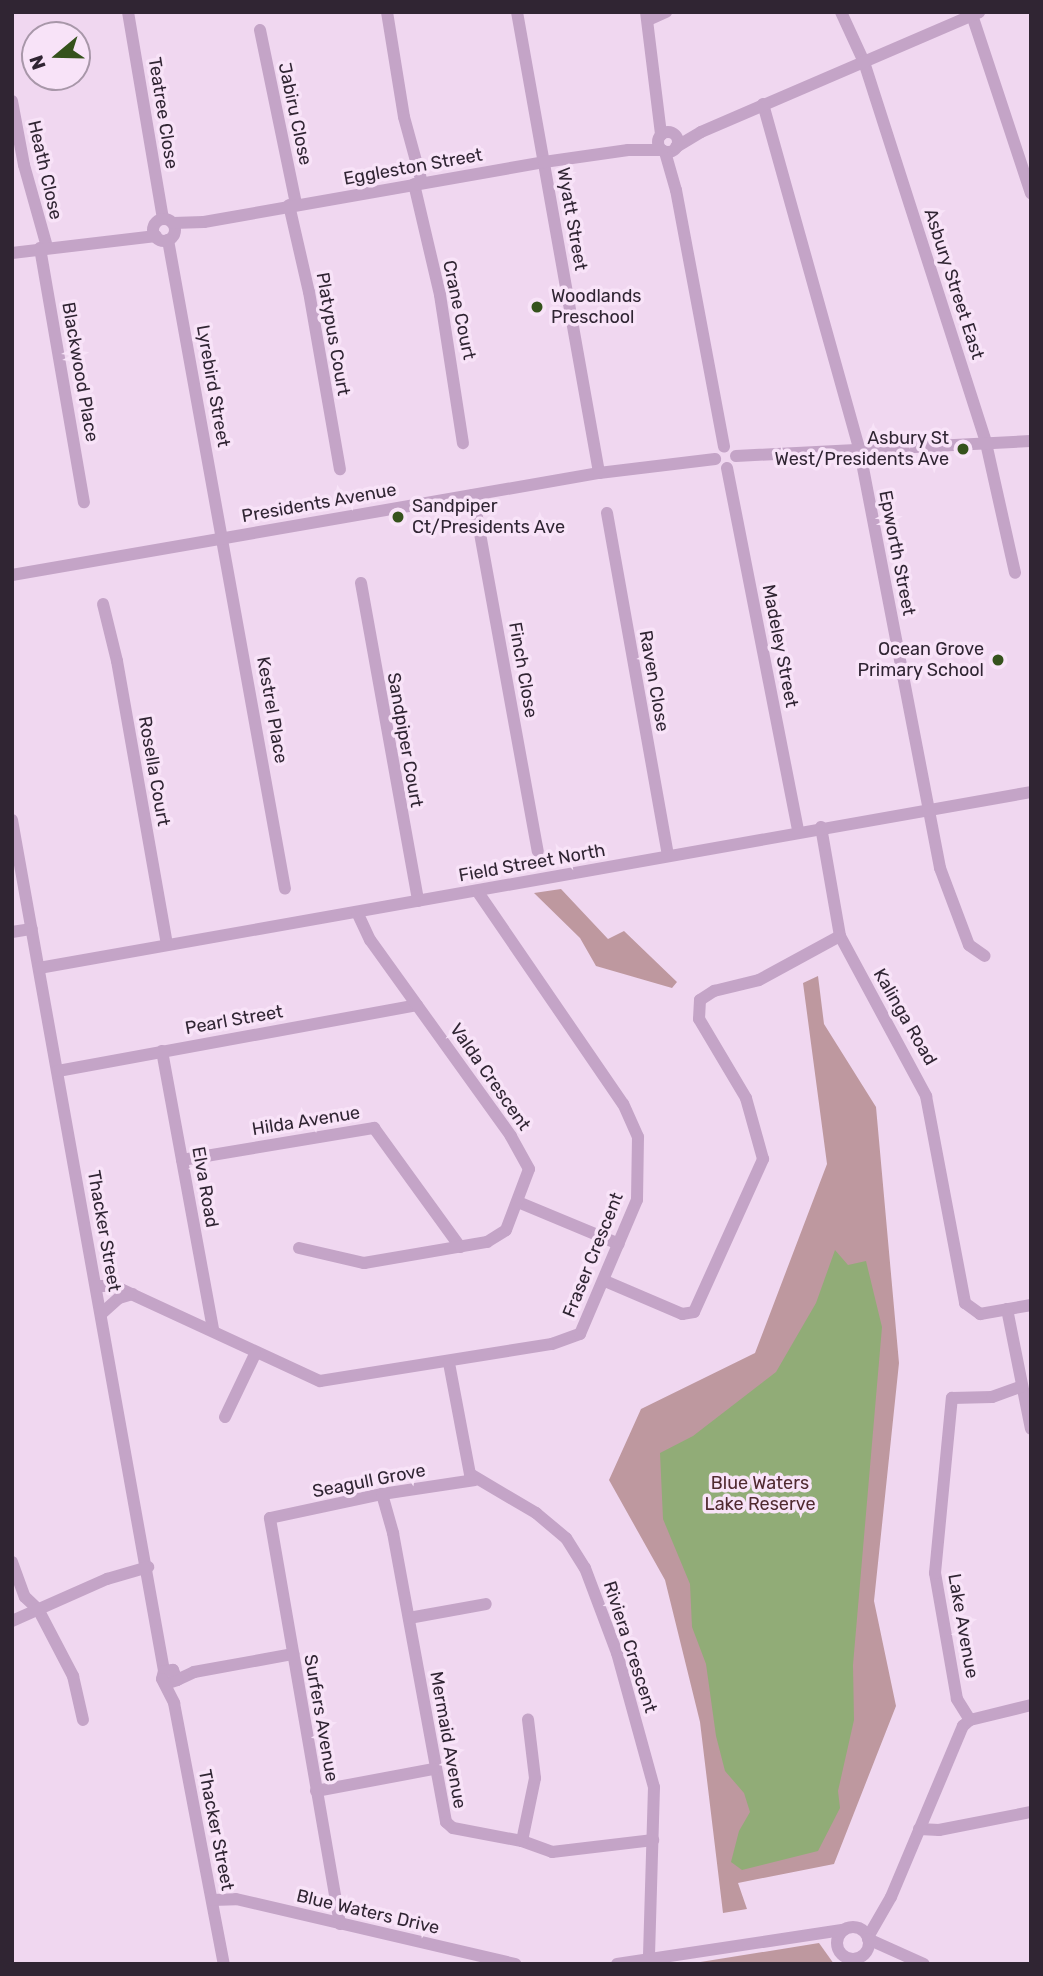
<!DOCTYPE html>
<style>
body{margin:0}
#map{position:relative;width:1043px;height:1976px;overflow:hidden;background:#f0d7f0;font-family:Rubik,sans-serif}
div>[style]{position:absolute}
[style*='--x']{left:calc(var(--x)*1px);top:calc(var(--y)*1px);width:calc(var(--w)*1px);rotate:calc(var(--a)*1deg)}
.green>*{inset:0;background:#be989f}
.water>*{inset:0;background:#91ac77}
.minor>*{height:12px;margin:-6px;padding:0 6px;transform-origin:6px;border-radius:6px;background:#c4a4c7}
.minor>.ring{margin:-6px;padding:0;box-sizing:content-box;background:none;border:12px solid #c4a4c7;border-radius:50%}
.dots>*{width:19px;height:19px;translate:-50% -50%;box-sizing:border-box;border:4px solid #f8e3f8;border-radius:50%}
span{translate:-50% -50%;white-space:nowrap;text-align:center;line-height:1.15;-webkit-text-stroke:7px #f8e3f8;paint-order:stroke}
.street-label{font-size:18px;color:#302533}
.poi-label{font-size:18px;color:#302533}
.left{translate:0 -50%;text-align:left}
.right{translate:-100% -50%;text-align:right}
.park-label{font-size:18px;color:#502a30}
.frame{position:absolute;inset:0;border:14px solid #302533;pointer-events:none}
.north{position:absolute;left:21px;top:21px;width:70px;height:70px;box-sizing:border-box;background:#f8e3f8;border:2px solid #a897a9;border-radius:50%;rotate:251deg;font-size:19px;font-weight:700;line-height:28px;text-align:center;color:#302533}
.north::after{content:'';display:block;margin:auto;width:24px;height:32px;background:#35521c;clip-path:polygon(50% 0,100% 100%,50% 72%,0 100%)}
</style>
<div id="map">
<div class="green">
<div style="clip-path:polygon(561px 889px,608px 939px,624px 931px,677px 982px,672px 988px,596px 966px,580px 938px,534px 893px)"></div>
<div style="clip-path:polygon(818px 976px,824px 1024px,876px 1107px,899px 1363px,874px 1601px,896px 1706px,834px 1864px,738px 1883px,747px 1909px,723px 1913px,700px 1722px,665px 1580px,609px 1480px,641px 1409px,755px 1353px,827px 1164px,803px 983px)"></div>
<div style="clip-path:polygon(819px 1943px,834px 1964px,688px 1964px)"></div>
</div>
<div class="water">
<div style="clip-path:polygon(835px 1250px,848px 1265px,866px 1261px,882px 1327px,853px 1665px,854px 1720px,838px 1791px,840px 1808px,818px 1851px,742px 1870px,731px 1862px,739px 1831px,750px 1812px,744px 1793px,725px 1771px,716px 1736px,706px 1664px,692px 1627px,690px 1584px,663px 1519px,660px 1453px,693px 1436px,776px 1372px,816px 1303px)"></div>
</div>
<div class="minor">
<div style="--x:128;--y:12;--w:210;--a:80.4"></div>
<div style="--x:387;--y:12;--w:106;--a:80.8"></div>
<div style="--x:404;--y:117;--w:68;--a:74.7"></div>
<div style="--x:517;--y:12;--w:468;--a:79.9"></div>
<div style="--x:646;--y:12;--w:124;--a:83"></div>
<div style="--x:841;--y:12;--w:55;--a:65.3"></div>
<div style="--x:864;--y:62;--w:400;--a:72.2"></div>
<div style="--x:986;--y:443;--w:133;--a:77.4"></div>
<div style="--x:971;--y:12;--w:191;--a:71.7"></div>
<div style="--x:648;--y:20;--w:20;--a:-24"></div>
<div style="--x:260;--y:30;--w:178;--a:78.3"></div>
<div style="--x:12;--y:101;--w:65;--a:79.4"></div>
<div style="--x:24;--y:165;--w:85;--a:74.3"></div>
<div style="--x:763;--y:104;--w:356;--a:74.4"></div>
<div style="--x:859;--y:447;--w:429;--a:79.1"></div>
<div style="--x:940;--y:868;--w:82;--a:69.4"></div>
<div style="--x:969;--y:945;--w:19;--a:35"></div>
<div class="ring" style="left:658px;top:132px;width:8px;height:8px"></div>
<div style="--x:676;--y:147;--w:29;--a:-31"></div>
<div style="--x:701;--y:132;--w:303;--a:-23.3"></div>
<div style="--x:665;--y:152;--w:40;--a:74"></div>
<div style="--x:676;--y:190;--w:261;--a:79.4"></div>
<div style="--x:414;--y:184;--w:114;--a:76.8"></div>
<div style="--x:440;--y:295;--w:150;--a:81.2"></div>
<div style="--x:289;--y:205;--w:89;--a:77.1"></div>
<div style="--x:309;--y:292;--w:180;--a:80.1"></div>
<div class="ring" style="left:153px;top:219px;width:10px;height:10px"></div>
<div style="--x:173;--y:223;--w:31;--a:-2"></div>
<div style="--x:204;--y:222;--w:345;--a:-10"></div>
<div style="--x:544;--y:162;--w:85;--a:-8.1"></div>
<div style="--x:628;--y:150;--w:34;--a:0"></div>
<div style="--x:168;--y:240;--w:659;--a:79.78"></div>
<div style="--x:40;--y:248;--w:258;--a:80.2"></div>
<div style="--x:12;--y:253;--w:145;--a:-6.7"></div>
<div style="--x:736;--y:456;--w:295;--a:-2.9"></div>
<div style="--x:727;--y:468;--w:370;--a:78.9"></div>
<div style="--x:473;--y:495;--w:362;--a:79.7"></div>
<div style="--x:607;--y:513;--w:347;--a:79.9"></div>
<div style="--x:12;--y:575;--w:596;--a:-9.86"></div>
<div style="--x:599;--y:473;--w:117;--a:-6.9"></div>
<div style="--x:361;--y:583;--w:323;--a:79.8"></div>
<div style="--x:103;--y:604;--w:59;--a:76.2"></div>
<div style="--x:117;--y:661;--w:288;--a:80"></div>
<div style="--x:12;--y:820;--w:864;--a:79.87"></div>
<div style="--x:821;--y:827;--w:111;--a:80.1"></div>
<div style="--x:840;--y:936;--w:182;--a:61.7"></div>
<div style="--x:926;--y:1096;--w:211;--a:79.3"></div>
<div style="--x:965;--y:1303;--w:19;--a:36"></div>
<div style="--x:980;--y:1314;--w:52;--a:-10"></div>
<div style="--x:12;--y:932;--w:20;--a:-9"></div>
<div style="--x:39;--y:968;--w:1007;--a:-10.06"></div>
<div style="--x:162;--y:1051;--w:284;--a:79.6"></div>
<div style="--x:58;--y:1071;--w:365;--a:-10.4"></div>
<div style="--x:182;--y:1160;--w:195;--a:-9.5"></div>
<div style="--x:374;--y:1128;--w:147;--a:54.1"></div>
<div style="--x:518;--y:1202;--w:109;--a:22.6"></div>
<div style="--x:299;--y:1248;--w:67;--a:13"></div>
<div style="--x:364;--y:1263;--w:125;--a:-9.7"></div>
<div style="--x:487;--y:1242;--w:22;--a:-32"></div>
<div style="--x:506;--y:1230;--w:65;--a:-69.3"></div>
<div style="--x:529;--y:1169;--w:38;--a:-119"></div>
<div style="--x:511;--y:1136;--w:241;--a:-125.7"></div>
<div style="--x:370;--y:940;--w:31;--a:-115"></div>
<div style="--x:605;--y:1281;--w:84;--a:23.2"></div>
<div style="--x:682;--y:1314;--w:12;--a:-9"></div>
<div style="--x:694;--y:1312;--w:168;--a:-65.7"></div>
<div style="--x:763;--y:1159;--w:63;--a:-105.6"></div>
<div style="--x:746;--y:1098;--w:92;--a:-120.7"></div>
<div style="--x:699;--y:1019;--w:19;--a:-87"></div>
<div style="--x:700;--y:1000;--w:17;--a:-33"></div>
<div style="--x:714;--y:991;--w:46;--a:-13.7"></div>
<div style="--x:759;--y:980;--w:92;--a:-28.5"></div>
<div style="--x:96;--y:1286;--w:18;--a:0"></div>
<div style="--x:114;--y:1286;--w:227;--a:24.8"></div>
<div style="--x:320;--y:1381;--w:235;--a:-9.1"></div>
<div style="--x:552;--y:1344;--w:30;--a:-20"></div>
<div style="--x:580;--y:1334;--w:146;--a:-67"></div>
<div style="--x:637;--y:1200;--w:63;--a:-89.1"></div>
<div style="--x:638;--y:1137;--w:36;--a:-114"></div>
<div style="--x:623;--y:1104;--w:258;--a:-124.4"></div>
<div style="--x:1007;--y:1309;--w:122;--a:78.7"></div>
<div style="--x:101;--y:1314;--w:24;--a:-42"></div>
<div style="--x:119;--y:1298;--w:14;--a:-17"></div>
<div style="--x:449;--y:1363;--w:113;--a:79.3"></div>
<div style="--x:470;--y:1474;--w:77;--a:30.6"></div>
<div style="--x:536;--y:1513;--w:39;--a:40"></div>
<div style="--x:566;--y:1538;--w:36;--a:58"></div>
<div style="--x:585;--y:1568;--w:91;--a:69.4"></div>
<div style="--x:617;--y:1653;--w:139;--a:74.6"></div>
<div style="--x:654;--y:1787;--w:171;--a:91.7"></div>
<div style="--x:225;--y:1417;--w:70;--a:-64.5"></div>
<div style="--x:382;--y:1494;--w:41;--a:74.2"></div>
<div style="--x:393;--y:1533;--w:294;--a:79.6"></div>
<div style="--x:446;--y:1822;--w:9;--a:41"></div>
<div style="--x:453;--y:1828;--w:70;--a:10.7"></div>
<div style="--x:522;--y:1841;--w:32;--a:20"></div>
<div style="--x:552;--y:1852;--w:102;--a:-6.8"></div>
<div style="--x:12;--y:1562;--w:37;--a:70"></div>
<div style="--x:25;--y:1597;--w:18;--a:43"></div>
<div style="--x:38;--y:1609;--w:76;--a:62.4"></div>
<div style="--x:73;--y:1676;--w:45;--a:77.2"></div>
<div style="--x:409;--y:1618;--w:78;--a:-10.3"></div>
<div style="--x:12;--y:1621;--w:104;--a:-23.9"></div>
<div style="--x:107;--y:1579;--w:43;--a:-16.3"></div>
<div style="--x:177;--y:1680;--w:19;--a:-25"></div>
<div style="--x:194;--y:1672;--w:101;--a:-10.3"></div>
<div style="--x:165;--y:1684;--w:13;--a:-18"></div>
<div style="--x:177;--y:1680;--w:11;--a:-112"></div>
<div style="--x:173;--y:1670;--w:9;--a:174"></div>
<div style="--x:164;--y:1671;--w:8;--a:104"></div>
<div style="--x:162;--y:1679;--w:27;--a:63"></div>
<div style="--x:174;--y:1703;--w:266;--a:79.2"></div>
<div style="--x:970;--y:1720;--w:63;--a:-13.8"></div>
<div style="--x:316;--y:1791;--w:120;--a:-10.6"></div>
<div style="--x:919;--y:1829;--w:20;--a:3"></div>
<div style="--x:939;--y:1830;--w:94;--a:-11.1"></div>
<div style="--x:522;--y:1841;--w:64;--a:-78.3"></div>
<div style="--x:535;--y:1778;--w:59;--a:-96.8"></div>
<div style="--x:212;--y:1900;--w:24;--a:-2"></div>
<div style="--x:236;--y:1899;--w:287;--a:13.1"></div>
<div style="--x:340;--y:1924;--w:412;--a:-99.8"></div>
<div style="--x:270;--y:1518;--w:115;--a:-12.1"></div>
<div style="--x:382;--y:1494;--w:94;--a:-8.6"></div>
<div class="ring" style="left:837px;top:1927px;width:20px;height:20px"></div>
<div style="--x:868;--y:1937;--w:46;--a:-60.1"></div>
<div style="--x:891;--y:1897;--w:186;--a:-67.2"></div>
<div style="--x:963;--y:1726;--w:9;--a:-41"></div>
<div style="--x:970;--y:1720;--w:25;--a:-122"></div>
<div style="--x:957;--y:1699;--w:128;--a:-99.9"></div>
<div style="--x:935;--y:1573;--w:176;--a:-84.5"></div>
<div style="--x:952;--y:1398;--w:40;--a:-1.4"></div>
<div style="--x:992;--y:1397;--w:32;--a:-20"></div>
<div style="--x:868;--y:1939;--w:61;--a:24.1"></div>
<div style="--x:617;--y:1964;--w:229;--a:-8.6"></div>
</div>
<div class="dots">
<div style="left:537px;top:307px;background:#35521c"></div>
<div style="left:963px;top:449px;background:#35521c"></div>
<div style="left:398px;top:517px;background:#35521c"></div>
<div style="left:998px;top:660px;background:#35521c"></div>
</div>
<div class="street-label">
<span style="left:163px;top:113px;rotate:81deg">Teatree Close</span>
<span style="left:295px;top:114px;rotate:78deg">Jabiru Close</span>
<span style="left:413px;top:167px;rotate:-10deg">Eggleston Street</span>
<span style="left:45px;top:170px;rotate:77deg">Heath Close</span>
<span style="left:572px;top:219px;rotate:80deg">Wyatt Street</span>
<span style="left:954px;top:284px;rotate:72deg">Asbury Street East</span>
<span style="left:459px;top:310px;rotate:78deg">Crane Court</span>
<span style="left:333px;top:334px;rotate:80deg">Platypus Court</span>
<span style="left:80px;top:372px;rotate:80deg">Blackwood Place</span>
<span style="left:213px;top:386px;rotate:80deg">Lyrebird Street</span>
<span style="left:319px;top:503px;rotate:-10deg">Presidents Avenue</span>
<span style="left:897px;top:553px;rotate:79deg">Epworth Street</span>
<span style="left:780px;top:646px;rotate:79deg">Madeley Street</span>
<span style="left:523px;top:670px;rotate:80deg">Finch Close</span>
<span style="left:654px;top:681px;rotate:80deg">Raven Close</span>
<span style="left:272px;top:710px;rotate:80deg">Kestrel Place</span>
<span style="left:405px;top:740px;rotate:80deg">Sandpiper Court</span>
<span style="left:154px;top:771px;rotate:80deg">Rosella Court</span>
<span style="left:532px;top:863px;rotate:-10deg">Field Street North</span>
<span style="left:905px;top:1017px;rotate:60deg">Kalinga Road</span>
<span style="left:234px;top:1020px;rotate:-10deg">Pearl Street</span>
<span style="left:490px;top:1077px;rotate:55deg">Valda Crescent</span>
<span style="left:306px;top:1121px;rotate:-9deg">Hilda Avenue</span>
<span style="left:205px;top:1187px;rotate:80deg">Elva Road</span>
<span style="left:104px;top:1231px;rotate:80deg">Thacker Street</span>
<span style="left:593px;top:1255px;rotate:-68deg">Fraser Crescent</span>
<span style="left:369px;top:1481px;rotate:-11deg">Seagull Grove</span>
<span style="left:963px;top:1626px;rotate:80deg">Lake Avenue</span>
<span style="left:630px;top:1647px;rotate:72deg">Riviera Crescent</span>
<span style="left:321px;top:1718px;rotate:80deg">Surfers Avenue</span>
<span style="left:448px;top:1740px;rotate:80deg">Mermaid Avenue</span>
<span style="left:216px;top:1830px;rotate:79deg">Thacker Street</span>
<span style="left:368px;top:1912px;rotate:13deg">Blue Waters Drive</span>
</div>
<div class="poi-label">
<span class="left" style="left:551px;top:307px">Woodlands<br>Preschool</span>
<span class="right" style="left:949px;top:449px">Asbury St<br>West/Presidents Ave</span>
<span class="left" style="left:412px;top:517px">Sandpiper<br>Ct/Presidents Ave</span>
<span class="right" style="left:984px;top:660px">Ocean Grove<br>Primary School</span>
</div>
<div class="park-label">
<span style="left:760px;top:1494px">Blue Waters<br>Lake Reserve</span>
</div>
<div class="frame"></div>
<div class="north">N</div>
</div>
